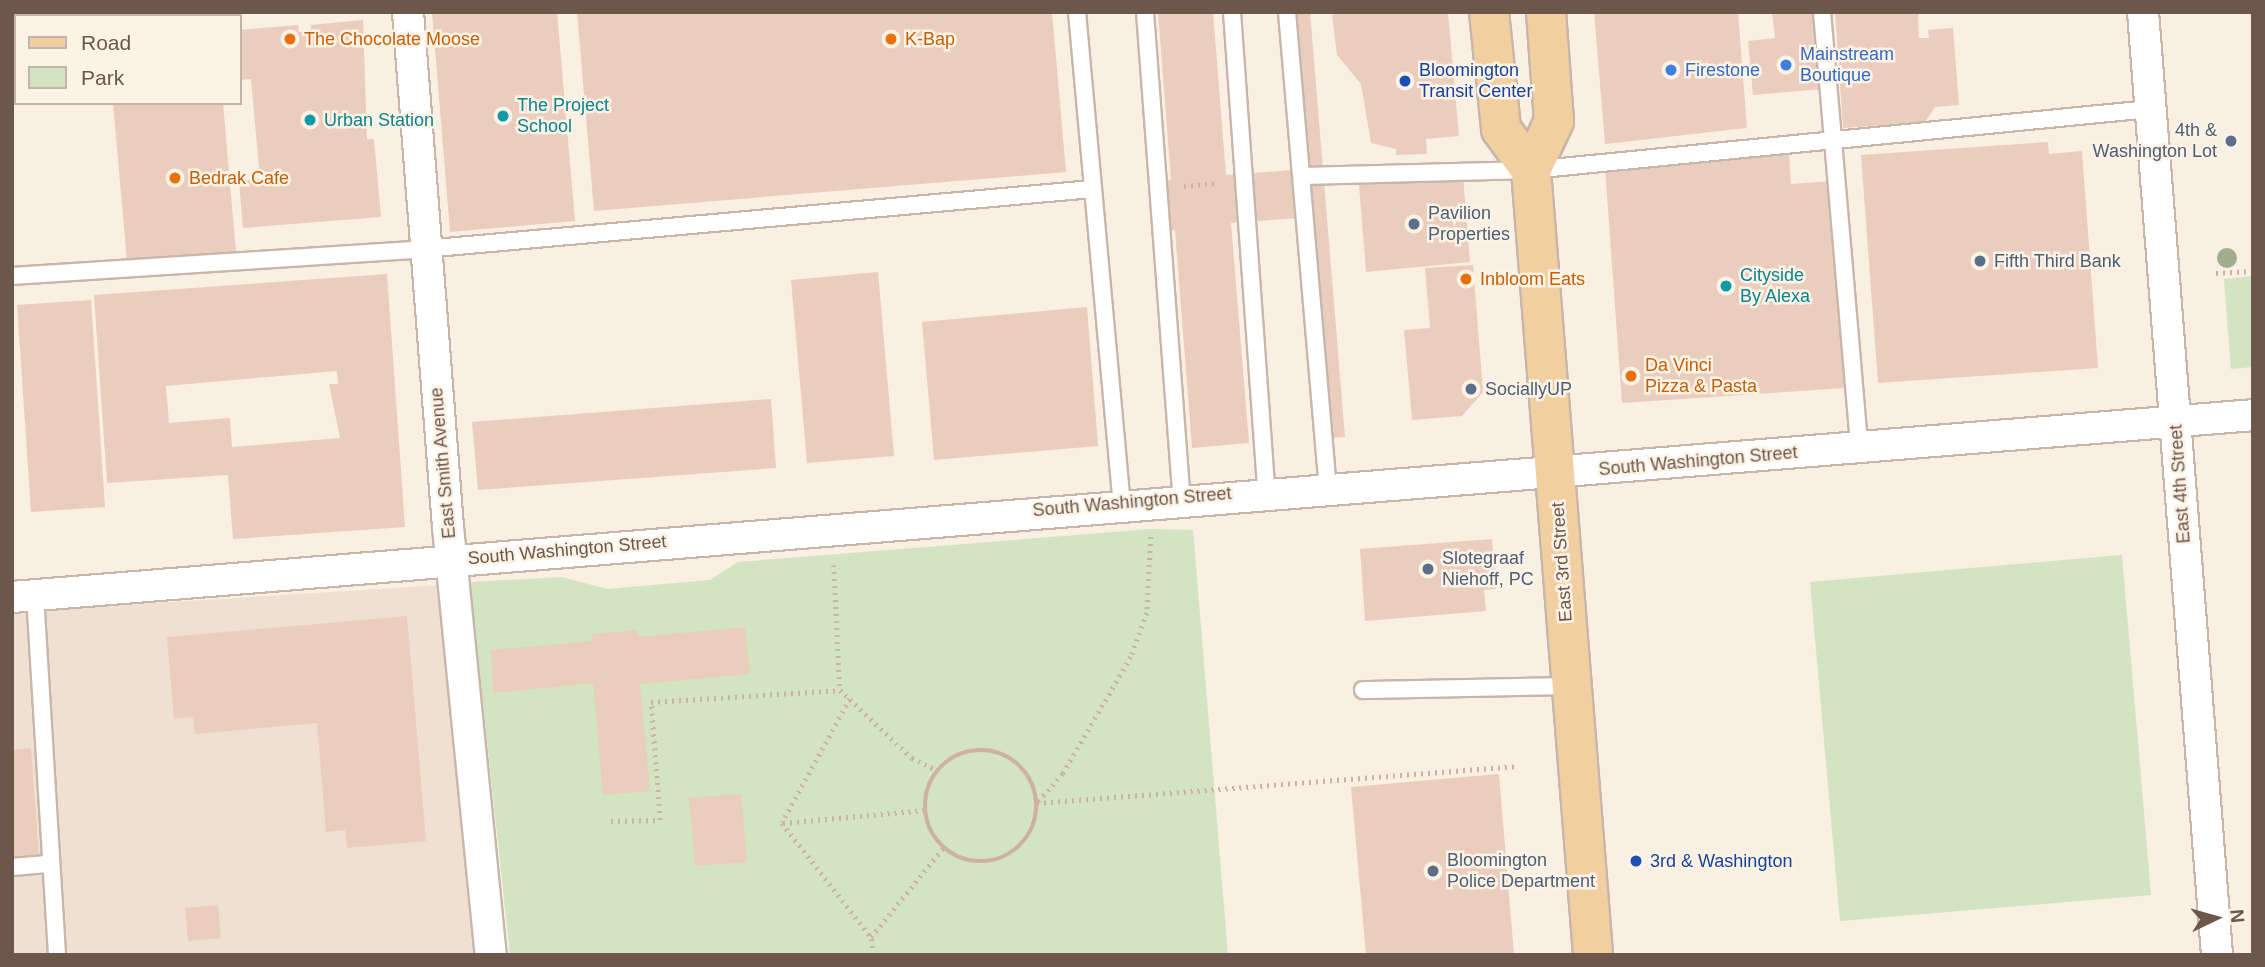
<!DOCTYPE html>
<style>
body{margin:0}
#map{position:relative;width:2265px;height:967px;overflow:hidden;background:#f9efe2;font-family:Helvetica,sans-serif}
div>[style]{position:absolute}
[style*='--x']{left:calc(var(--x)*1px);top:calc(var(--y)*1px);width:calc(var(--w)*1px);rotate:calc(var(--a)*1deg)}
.residential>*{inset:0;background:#efe0d1}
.green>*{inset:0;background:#d2e4c2}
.building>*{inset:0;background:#ebcdbd}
.path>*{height:4.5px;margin-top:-2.25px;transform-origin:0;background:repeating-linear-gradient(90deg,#cfb1a1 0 2px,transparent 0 7px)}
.path>.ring{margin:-2.25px;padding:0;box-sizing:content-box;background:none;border:4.5px solid #cfb1a1;border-radius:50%}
.roads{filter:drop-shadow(2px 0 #c8b6ab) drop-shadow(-2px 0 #c8b6ab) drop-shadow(0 2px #c8b6ab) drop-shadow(0 -2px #c8b6ab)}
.lane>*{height:16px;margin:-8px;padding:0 8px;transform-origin:8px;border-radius:8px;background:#fff}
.street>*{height:30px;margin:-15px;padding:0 15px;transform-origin:15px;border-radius:15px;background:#fff}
.primary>*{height:38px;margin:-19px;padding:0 19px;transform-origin:19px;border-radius:19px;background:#f1cfa1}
.trees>*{width:20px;height:20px;margin:-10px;border-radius:50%;background:#a0ae8d}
.dots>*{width:19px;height:19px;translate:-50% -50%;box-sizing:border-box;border:4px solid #fcf3e7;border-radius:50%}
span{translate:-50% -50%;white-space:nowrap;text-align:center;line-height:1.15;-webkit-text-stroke:5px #fcf3e7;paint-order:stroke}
.food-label{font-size:18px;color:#c56008}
.left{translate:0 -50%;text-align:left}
.shop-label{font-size:18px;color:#366cbe}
.transit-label{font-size:18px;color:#164399}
.culture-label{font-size:18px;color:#0d838f}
.service-label{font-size:18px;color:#4e5e75}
.right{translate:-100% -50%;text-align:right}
.street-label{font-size:18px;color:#6d564c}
.frame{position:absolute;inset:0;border:14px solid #6d564c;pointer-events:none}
.legend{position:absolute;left:14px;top:14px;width:228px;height:91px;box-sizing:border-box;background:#fcf3e7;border:2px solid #c3b4a9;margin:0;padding:9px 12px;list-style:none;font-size:21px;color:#6d564c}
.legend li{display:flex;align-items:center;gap:14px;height:35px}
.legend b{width:35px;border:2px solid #c3b4a9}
.north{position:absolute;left:2181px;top:883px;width:70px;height:70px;-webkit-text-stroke:5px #fcf3e7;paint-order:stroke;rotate:85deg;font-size:19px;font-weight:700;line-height:28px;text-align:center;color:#6d564c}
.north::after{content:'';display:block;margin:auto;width:24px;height:32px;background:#6d564c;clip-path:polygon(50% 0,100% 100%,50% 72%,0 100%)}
</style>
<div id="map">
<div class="residential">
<div style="clip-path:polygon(458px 584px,489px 955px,12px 955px,12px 612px)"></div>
</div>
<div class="green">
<div style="clip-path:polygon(2253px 276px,2253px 367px,2231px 369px,2224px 279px)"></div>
<div style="clip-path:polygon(1151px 529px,1193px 530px,1228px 955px,510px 955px,470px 582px,562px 577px,607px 589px,710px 580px,738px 562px)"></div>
<div style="clip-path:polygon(2122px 555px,2151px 895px,1840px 921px,1810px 582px)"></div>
</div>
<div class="building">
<div style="clip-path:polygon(432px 12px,557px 12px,575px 221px,450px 232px)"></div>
<div style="clip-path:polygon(577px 12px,1052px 12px,1066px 172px,594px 211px)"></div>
<div style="clip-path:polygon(1158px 12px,1213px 12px,1226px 175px,1294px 170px,1282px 12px,1310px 12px,1345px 437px,1316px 439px,1298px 218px,1231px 223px,1249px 443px,1192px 448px,1175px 230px,1163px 231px,1159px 181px,1171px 180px)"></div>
<div style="clip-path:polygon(1338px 12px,1448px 12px,1459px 136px,1426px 139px,1427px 154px,1396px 155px,1396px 149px,1371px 143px,1361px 84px,1337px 55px,1332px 15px)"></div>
<div style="clip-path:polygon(1594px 12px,1738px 12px,1747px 128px,1605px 144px)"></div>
<div style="clip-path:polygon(1772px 12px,1816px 12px,1823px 89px,1753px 95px,1748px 41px,1775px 38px)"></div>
<div style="clip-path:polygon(1835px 12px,1918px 12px,1919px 38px,1929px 38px,1928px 30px,1953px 28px,1959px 105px,1935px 107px,1925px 122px,1843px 128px)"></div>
<div style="clip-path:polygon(363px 20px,367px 139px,374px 139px,381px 217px,243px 228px,239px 181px,260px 179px,251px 79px,240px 80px,240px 30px,298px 25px,299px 32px,311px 31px,311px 25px)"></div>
<div style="clip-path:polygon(113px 103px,223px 103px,236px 252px,127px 261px)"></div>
<div style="clip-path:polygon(2048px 142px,2049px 154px,2082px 151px,2098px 368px,1878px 383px,1861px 155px)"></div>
<div style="clip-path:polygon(1789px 154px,1791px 184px,1832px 181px,1846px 388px,1622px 403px,1605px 168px)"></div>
<div style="clip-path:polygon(1463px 176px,1470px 262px,1366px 272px,1359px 185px)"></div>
<div style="clip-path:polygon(1473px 265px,1483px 392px,1462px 416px,1412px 420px,1404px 330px,1430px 328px,1425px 268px)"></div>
<div style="clip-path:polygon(878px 272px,894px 456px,807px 463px,791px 280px)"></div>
<div style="clip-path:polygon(evenodd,387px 274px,405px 527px,233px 539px,228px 475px,107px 483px,94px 295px,387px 274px,337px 371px,338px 384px,329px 384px,340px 438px,232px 447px,230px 418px,169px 423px,166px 386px,337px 371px)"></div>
<div style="clip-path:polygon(91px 300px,105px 507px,31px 512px,17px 305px)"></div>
<div style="clip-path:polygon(1087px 307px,1098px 446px,934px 460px,922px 322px)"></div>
<div style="clip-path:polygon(771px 399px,776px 468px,478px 490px,472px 422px)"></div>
<div style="clip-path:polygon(1492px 539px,1496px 589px,1484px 590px,1486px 611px,1365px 621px,1360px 549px)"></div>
<div style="clip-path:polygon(407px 616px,426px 841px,347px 848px,345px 830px,326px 832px,317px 723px,195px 734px,193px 717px,174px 719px,167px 637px)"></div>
<div style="clip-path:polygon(745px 627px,750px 674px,640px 684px,650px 791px,603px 795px,593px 683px,493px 693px,491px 650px,593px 641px,592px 634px,637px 630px,638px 637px)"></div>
<div style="clip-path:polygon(31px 748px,39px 859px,12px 861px,12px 750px)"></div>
<div style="clip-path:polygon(1499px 774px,1514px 955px,1366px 955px,1351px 787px)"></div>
<div style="clip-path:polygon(741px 794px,747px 862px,695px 866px,689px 798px)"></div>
<div style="clip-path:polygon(218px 905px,221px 938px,188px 941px,185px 908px)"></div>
</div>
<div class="path">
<div style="--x:1184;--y:186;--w:33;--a:-5"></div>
<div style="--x:2216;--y:273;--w:37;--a:-3"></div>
<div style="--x:1151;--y:537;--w:76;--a:93"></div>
<div style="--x:1147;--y:613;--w:47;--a:110"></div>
<div style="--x:1131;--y:657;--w:135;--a:120.2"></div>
<div style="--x:1063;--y:774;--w:39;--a:132"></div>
<div style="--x:1037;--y:803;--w:480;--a:-4.4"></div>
<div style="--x:834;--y:565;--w:125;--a:87.3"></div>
<div style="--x:840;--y:690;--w:99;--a:43.4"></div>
<div style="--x:912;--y:758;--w:28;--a:26"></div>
<div style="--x:850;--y:699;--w:141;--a:118.7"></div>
<div style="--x:782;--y:823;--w:145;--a:52"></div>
<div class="ring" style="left:925px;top:750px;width:107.5px;height:107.5px"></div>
<div style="--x:611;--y:821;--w:49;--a:-1.2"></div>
<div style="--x:660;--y:820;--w:118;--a:-94.4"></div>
<div style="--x:651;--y:702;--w:189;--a:-3.6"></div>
<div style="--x:783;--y:823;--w:143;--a:-5.2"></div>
<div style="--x:873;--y:955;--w:18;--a:-96"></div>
<div style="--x:871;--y:937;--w:114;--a:-51"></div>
</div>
<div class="roads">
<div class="lane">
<div style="--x:1077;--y:12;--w:492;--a:84.8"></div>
<div style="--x:1145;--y:12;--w:488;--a:85.7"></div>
<div style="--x:1232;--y:12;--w:481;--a:85.9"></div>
<div style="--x:1287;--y:12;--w:478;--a:85.1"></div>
<div style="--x:1822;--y:12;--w:438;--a:85.1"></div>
<div style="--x:1302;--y:176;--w:229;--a:-1.5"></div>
<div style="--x:1531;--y:170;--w:622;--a:-5.63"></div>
<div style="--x:12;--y:276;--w:413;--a:-3.7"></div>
<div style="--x:424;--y:249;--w:671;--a:-5.13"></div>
<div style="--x:35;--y:595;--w:361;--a:86.5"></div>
<div style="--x:1363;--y:690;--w:209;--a:-1.1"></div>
<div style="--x:12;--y:867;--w:38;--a:-5"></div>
</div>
<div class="street">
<div style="--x:408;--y:12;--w:517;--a:85.56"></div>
<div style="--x:448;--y:527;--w:430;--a:84.3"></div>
<div style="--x:2143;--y:12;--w:946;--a:85.51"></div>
<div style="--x:12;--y:597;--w:2248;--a:-4.64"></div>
</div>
<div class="primary">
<div style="--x:1489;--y:12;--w:118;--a:84.1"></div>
<div style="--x:1501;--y:129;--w:51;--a:53.8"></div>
<div style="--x:1531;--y:170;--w:787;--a:85.48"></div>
<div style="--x:1531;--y:170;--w:54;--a:-64.9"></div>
<div style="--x:1554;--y:121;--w:109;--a:-94.2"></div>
</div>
</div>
<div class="trees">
<div style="left:2227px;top:258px"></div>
</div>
<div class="dots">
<div style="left:290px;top:39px;background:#e8710a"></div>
<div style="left:891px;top:39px;background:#e8710a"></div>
<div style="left:1786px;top:65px;background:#3f7fe0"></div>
<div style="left:1671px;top:70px;background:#3f7fe0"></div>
<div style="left:1405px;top:81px;background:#1a4fb4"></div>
<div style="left:503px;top:116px;background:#0f9aa8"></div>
<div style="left:310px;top:120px;background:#0f9aa8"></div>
<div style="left:2231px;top:141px;background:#5c6f8a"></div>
<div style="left:175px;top:178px;background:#e8710a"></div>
<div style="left:1414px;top:224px;background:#5c6f8a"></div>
<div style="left:1980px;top:261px;background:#5c6f8a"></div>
<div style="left:1466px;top:279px;background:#e8710a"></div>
<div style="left:1726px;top:286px;background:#0f9aa8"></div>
<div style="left:1631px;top:376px;background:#e8710a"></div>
<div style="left:1471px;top:389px;background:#5c6f8a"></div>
<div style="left:1428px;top:569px;background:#5c6f8a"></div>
<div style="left:1636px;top:861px;background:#1a4fb4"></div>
<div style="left:1433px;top:871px;background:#5c6f8a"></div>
</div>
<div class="food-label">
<span class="left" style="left:304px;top:39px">The Chocolate Moose</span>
<span class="left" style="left:905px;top:39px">K-Bap</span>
<span class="left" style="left:189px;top:178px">Bedrak Cafe</span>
<span class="left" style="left:1480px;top:279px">Inbloom Eats</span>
<span class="left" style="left:1645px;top:376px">Da Vinci<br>Pizza &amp; Pasta</span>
</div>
<div class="shop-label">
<span class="left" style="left:1800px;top:65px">Mainstream<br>Boutique</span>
<span class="left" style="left:1685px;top:70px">Firestone</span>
</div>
<div class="transit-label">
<span class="left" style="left:1419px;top:81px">Bloomington<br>Transit Center</span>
<span class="left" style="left:1650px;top:861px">3rd &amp; Washington</span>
</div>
<div class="culture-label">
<span class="left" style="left:517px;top:116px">The Project<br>School</span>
<span class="left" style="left:324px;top:120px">Urban Station</span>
<span class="left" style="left:1740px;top:286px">Cityside<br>By Alexa</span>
</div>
<div class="service-label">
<span class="right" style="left:2217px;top:141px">4th &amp;<br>Washington Lot</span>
<span class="left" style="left:1428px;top:224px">Pavilion<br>Properties</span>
<span class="left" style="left:1994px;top:261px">Fifth Third Bank</span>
<span class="left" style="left:1485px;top:389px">SociallyUP</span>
<span class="left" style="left:1442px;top:569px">Slotegraaf<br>Niehoff, PC</span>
<span class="left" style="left:1447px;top:871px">Bloomington<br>Police Department</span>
</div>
<div class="street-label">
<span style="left:1698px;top:461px;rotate:-5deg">South Washington Street</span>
<span style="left:443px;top:463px;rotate:-95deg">East Smith Avenue</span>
<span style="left:2180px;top:484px;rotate:-94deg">East 4th Street</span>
<span style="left:1132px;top:502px;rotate:-5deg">South Washington Street</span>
<span style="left:567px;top:550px;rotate:-5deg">South Washington Street</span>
<span style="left:1562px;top:562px;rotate:-94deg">East 3rd Street</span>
</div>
<div class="frame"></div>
<ul class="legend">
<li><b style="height:9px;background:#f1cfa1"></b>Road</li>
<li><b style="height:19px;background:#d2e4c2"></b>Park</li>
</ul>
<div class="north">N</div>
</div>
